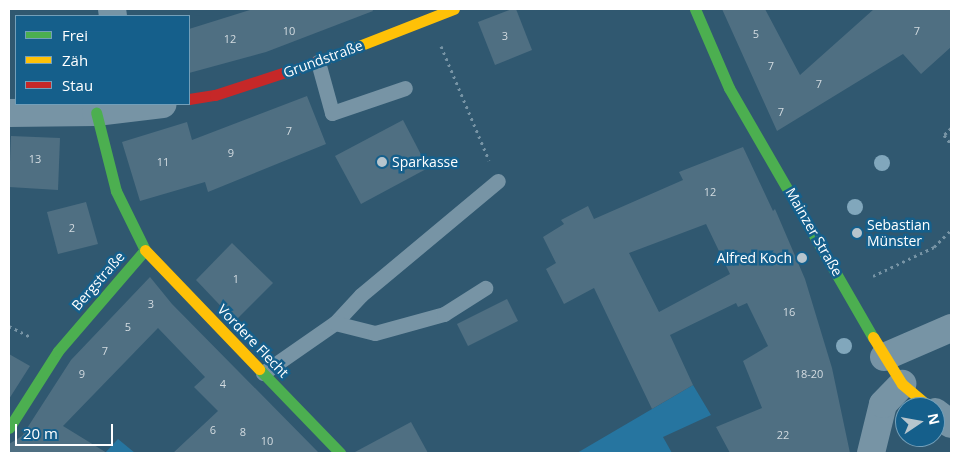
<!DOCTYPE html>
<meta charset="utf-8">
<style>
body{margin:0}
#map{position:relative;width:960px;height:462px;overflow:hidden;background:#305870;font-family:"Open Sans",sans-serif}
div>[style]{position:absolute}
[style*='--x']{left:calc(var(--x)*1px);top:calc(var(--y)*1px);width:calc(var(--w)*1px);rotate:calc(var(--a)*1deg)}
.green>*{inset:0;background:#2675a0}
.building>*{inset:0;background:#4f6f82}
.path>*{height:3px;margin-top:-1.5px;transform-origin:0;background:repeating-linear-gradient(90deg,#7794a5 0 2.5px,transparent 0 6.5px)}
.lane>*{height:15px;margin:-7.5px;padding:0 7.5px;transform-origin:7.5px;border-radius:7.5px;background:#7794a5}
.street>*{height:28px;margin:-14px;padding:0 14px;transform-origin:14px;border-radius:14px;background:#7794a5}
.fast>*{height:11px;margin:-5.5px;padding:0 5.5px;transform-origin:5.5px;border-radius:5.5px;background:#4caf50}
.slow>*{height:11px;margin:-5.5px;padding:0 5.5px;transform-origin:5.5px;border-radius:5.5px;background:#ffc107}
.jam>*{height:11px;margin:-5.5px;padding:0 5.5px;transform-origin:5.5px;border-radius:5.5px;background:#c62828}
.trees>*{width:16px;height:16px;margin:-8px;border-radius:50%;background:#81a7bc}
.dots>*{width:14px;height:14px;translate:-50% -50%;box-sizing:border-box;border:2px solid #155f8b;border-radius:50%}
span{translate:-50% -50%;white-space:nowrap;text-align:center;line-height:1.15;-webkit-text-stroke:5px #155f8b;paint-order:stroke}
.number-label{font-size:11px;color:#d3dbe0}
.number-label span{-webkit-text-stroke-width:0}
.street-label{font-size:14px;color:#fff}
.poi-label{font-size:14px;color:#fff}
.left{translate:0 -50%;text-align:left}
.right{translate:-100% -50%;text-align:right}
.frame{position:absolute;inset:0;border:10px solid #fff;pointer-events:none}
.legend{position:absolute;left:15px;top:15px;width:175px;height:90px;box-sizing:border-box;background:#155f8b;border:1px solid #739fb9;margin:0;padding:6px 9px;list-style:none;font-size:15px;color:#fff}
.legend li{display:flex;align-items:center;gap:10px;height:25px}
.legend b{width:25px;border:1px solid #739fb9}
.north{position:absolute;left:895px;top:397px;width:50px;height:50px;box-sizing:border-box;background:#155f8b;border:1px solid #739fb9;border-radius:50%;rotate:78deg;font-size:14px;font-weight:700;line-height:20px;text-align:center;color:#fff}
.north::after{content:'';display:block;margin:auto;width:18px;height:22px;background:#b7c5cd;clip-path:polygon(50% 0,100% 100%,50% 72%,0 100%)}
.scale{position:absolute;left:15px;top:424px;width:98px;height:22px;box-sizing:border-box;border:2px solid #fff;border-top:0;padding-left:6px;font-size:15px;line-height:18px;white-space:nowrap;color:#fff;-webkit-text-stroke:4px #155f8b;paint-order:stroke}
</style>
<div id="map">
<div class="green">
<div style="clip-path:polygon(693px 385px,711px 415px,663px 437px,672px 453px,577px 453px)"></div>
<div style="clip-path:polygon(118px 439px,135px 453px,105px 453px)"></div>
</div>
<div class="building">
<div style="clip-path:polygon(253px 9px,372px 9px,373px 11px,266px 52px,189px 73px,189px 29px)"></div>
<div style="clip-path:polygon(512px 9px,516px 9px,532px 50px,495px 65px,478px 22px)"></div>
<div style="clip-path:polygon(722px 9px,765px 9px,800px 75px,874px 9px,951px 9px,951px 47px,921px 74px,903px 54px,777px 131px)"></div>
<div style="clip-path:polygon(307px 96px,326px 144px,208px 192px,205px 182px,140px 201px,122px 142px,187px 122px,192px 140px)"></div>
<div style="clip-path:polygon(403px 120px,428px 168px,361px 204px,335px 156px)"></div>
<div style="clip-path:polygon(11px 136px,60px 138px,58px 190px,9px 187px)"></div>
<div style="clip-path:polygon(evenodd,743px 147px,773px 211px,775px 209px,805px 279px,832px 368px,850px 453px,730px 453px,716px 427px,762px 408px,743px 361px,768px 346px,747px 303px,738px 307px,736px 303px,670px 335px,693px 385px,652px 409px,594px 288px,564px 304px,546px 269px,556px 263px,543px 237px,564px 224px,561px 220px,588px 206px,594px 219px,683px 180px,679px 172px,743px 147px,706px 224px,730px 274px,659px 312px,629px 253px,706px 224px)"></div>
<div style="clip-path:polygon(86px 202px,98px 244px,58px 254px,47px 212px)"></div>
<div style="clip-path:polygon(232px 243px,273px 283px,235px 321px,196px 280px)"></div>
<div style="clip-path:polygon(150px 277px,172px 304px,319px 453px,173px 453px,218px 411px,194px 387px,205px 377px,158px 328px,63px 426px,107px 453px,9px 453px,9px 444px,22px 436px,71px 360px)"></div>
<div style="clip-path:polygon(507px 299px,518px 321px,468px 346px,457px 324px)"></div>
<div style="clip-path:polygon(9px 354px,30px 366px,9px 399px)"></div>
<div style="clip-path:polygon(411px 422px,428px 453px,355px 453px,355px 452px)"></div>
</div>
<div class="path">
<div style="--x:441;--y:46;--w:124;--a:67.2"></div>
<div style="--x:951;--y:128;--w:10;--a:135"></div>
<div style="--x:944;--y:135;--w:11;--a:52"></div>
<div style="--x:873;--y:276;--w:68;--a:-25.4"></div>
<div style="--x:934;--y:247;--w:24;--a:-45"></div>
<div style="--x:9;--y:326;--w:25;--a:27"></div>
</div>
<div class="lane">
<div style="--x:318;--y:62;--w:53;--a:74.6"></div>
<div style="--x:332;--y:113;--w:77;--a:-18.9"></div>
<div style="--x:335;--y:323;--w:38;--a:-47"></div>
<div style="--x:361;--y:295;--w:178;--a:-39.8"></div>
<div style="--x:263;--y:373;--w:88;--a:-34.8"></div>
<div style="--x:335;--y:323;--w:41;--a:14"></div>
<div style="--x:375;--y:333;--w:72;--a:-15.4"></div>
<div style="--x:444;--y:314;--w:49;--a:-32.4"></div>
</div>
<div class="street">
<div style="--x:112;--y:9;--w:7;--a:82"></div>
<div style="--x:9;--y:113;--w:87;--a:-0.7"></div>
<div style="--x:96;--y:112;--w:67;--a:-6.8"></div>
<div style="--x:884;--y:357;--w:73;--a:-23.4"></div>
<div style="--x:935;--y:412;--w:20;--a:37"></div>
<div style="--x:871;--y:453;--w:50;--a:-76.2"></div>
<div style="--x:883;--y:404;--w:28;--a:-46"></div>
</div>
<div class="fast">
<div style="--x:695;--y:9;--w:86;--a:66.7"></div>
<div style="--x:729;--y:88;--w:288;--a:60"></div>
<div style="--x:259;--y:369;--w:117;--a:46"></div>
<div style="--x:9;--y:428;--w:91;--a:-57.5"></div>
<div style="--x:58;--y:351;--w:133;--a:-49.3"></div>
<div style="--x:145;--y:250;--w:66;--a:-116.2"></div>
<div style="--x:116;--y:191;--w:81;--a:-104.2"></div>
</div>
<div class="slow">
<div style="--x:328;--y:58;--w:135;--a:-21.3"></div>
<div style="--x:145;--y:250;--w:165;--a:46.2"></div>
<div style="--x:873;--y:337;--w:55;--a:58.3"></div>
<div style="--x:902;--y:384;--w:35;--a:40"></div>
</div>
<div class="jam">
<div style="--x:189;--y:99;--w:26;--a:-9"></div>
<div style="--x:215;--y:95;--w:119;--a:-18.1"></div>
</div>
<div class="trees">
<div style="left:882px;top:163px"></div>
<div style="left:855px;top:207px"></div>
<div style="left:844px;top:346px"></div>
</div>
<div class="dots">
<div style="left:382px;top:162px;background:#b7c5cd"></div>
<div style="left:857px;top:233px;background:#b7c5cd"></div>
<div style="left:802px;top:258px;background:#b7c5cd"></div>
</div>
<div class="number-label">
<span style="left:289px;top:31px">10</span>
<span style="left:917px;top:31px">7</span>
<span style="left:756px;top:34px">5</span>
<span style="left:505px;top:36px">3</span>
<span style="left:230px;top:39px">12</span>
<span style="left:771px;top:66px">7</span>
<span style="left:819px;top:84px">7</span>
<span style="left:781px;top:112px">7</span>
<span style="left:289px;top:131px">7</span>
<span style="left:231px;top:153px">9</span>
<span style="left:35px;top:159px">13</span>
<span style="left:163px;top:162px">11</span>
<span style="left:710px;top:192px">12</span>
<span style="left:72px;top:228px">2</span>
<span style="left:236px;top:279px">1</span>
<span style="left:151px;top:304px">3</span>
<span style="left:789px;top:312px">16</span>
<span style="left:128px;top:327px">5</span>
<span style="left:105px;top:351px">7</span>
<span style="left:82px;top:374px">9</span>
<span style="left:809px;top:374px">18-20</span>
<span style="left:223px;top:384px">4</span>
<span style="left:213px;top:430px">6</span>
<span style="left:243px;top:432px">8</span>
<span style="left:783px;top:435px">22</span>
<span style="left:267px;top:441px">10</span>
</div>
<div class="street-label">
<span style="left:323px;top:59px;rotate:-20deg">Grundstraße</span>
<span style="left:814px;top:232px;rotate:60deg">Mainzer Straße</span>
<span style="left:98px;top:281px;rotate:-49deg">Bergstraße</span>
<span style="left:253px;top:341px;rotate:46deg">Vordere Flecht</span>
</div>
<div class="poi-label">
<span class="left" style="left:392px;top:162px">Sparkasse</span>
<span class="left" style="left:867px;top:233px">Sebastian<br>Münster</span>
<span class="right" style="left:792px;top:258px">Alfred Koch</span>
</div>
<div class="frame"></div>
<ul class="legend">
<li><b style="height:6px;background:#4caf50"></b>Frei</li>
<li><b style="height:6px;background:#ffc107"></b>Zäh</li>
<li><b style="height:6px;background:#c62828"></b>Stau</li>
</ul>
<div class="north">N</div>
<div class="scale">20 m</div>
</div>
